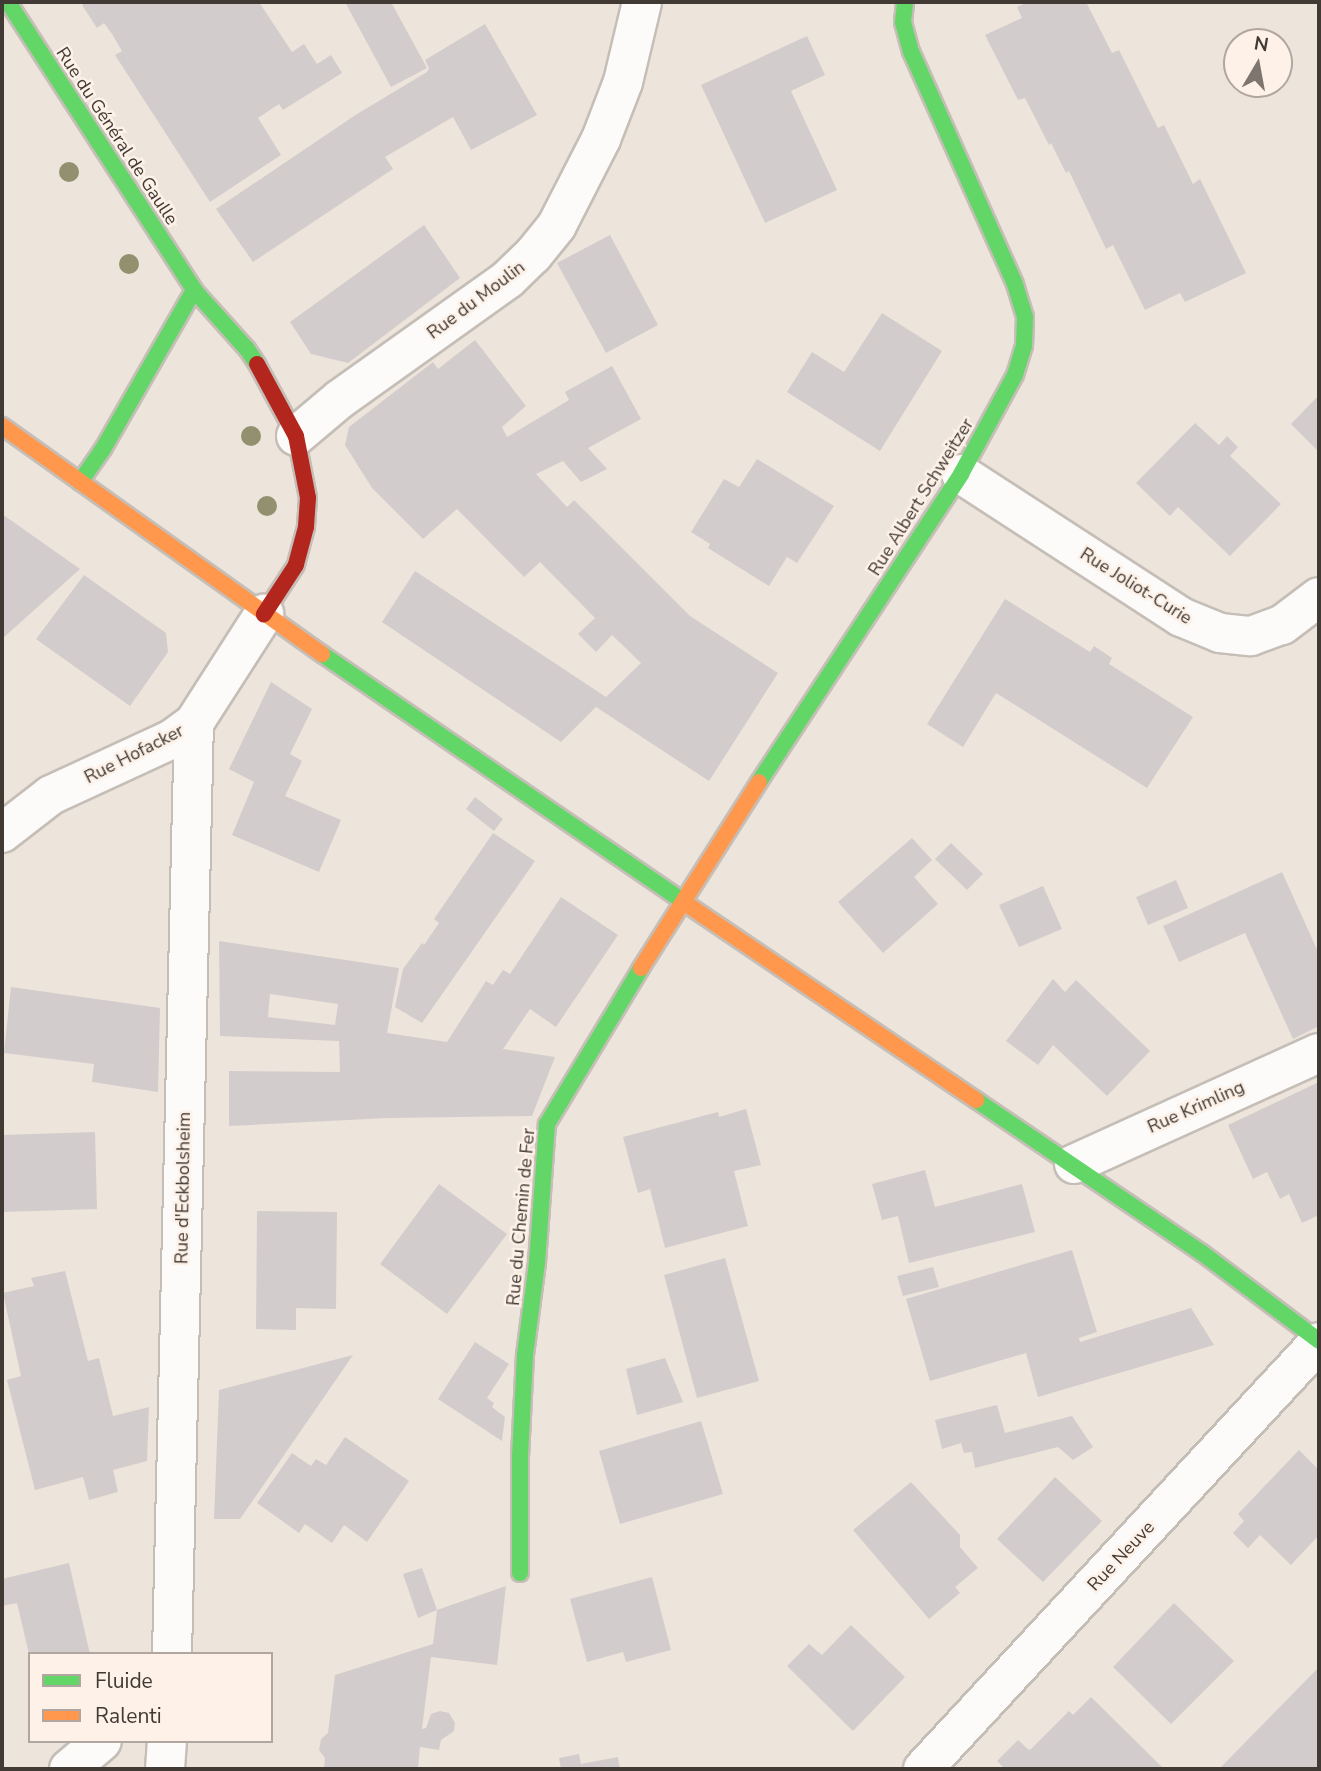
<!DOCTYPE html>
<meta charset="utf-8">
<style>
body{margin:0}
#map{position:relative;width:1321px;height:1771px;overflow:hidden;background:#ede4db;font-family:"Nunito Sans",sans-serif}
div>[style]{position:absolute}
[style*='--x']{left:calc(var(--x)*1px);top:calc(var(--y)*1px);width:calc(var(--w)*1px);rotate:calc(var(--a)*1deg)}
.building>*{inset:0;background:#d3cccc}
.roads{filter:drop-shadow(2px 0 #c5beb7) drop-shadow(-2px 0 #c5beb7) drop-shadow(0 2px #c5beb7) drop-shadow(0 -2px #c5beb7)}
.street>*{height:38px;margin:-19px;padding:0 19px;transform-origin:19px;border-radius:19px;background:#fcfbfa}
.fast>*{height:16px;margin:-8px;padding:0 8px;transform-origin:8px;border-radius:8px;background:#63d668}
.slow>*{height:16px;margin:-8px;padding:0 8px;transform-origin:8px;border-radius:8px;background:#ff974d}
.jam>*{height:16px;margin:-8px;padding:0 8px;transform-origin:8px;border-radius:8px;background:#b3261e}
.trees>*{width:20px;height:20px;margin:-10px;border-radius:50%;background:#92906e}
span{translate:-50% -50%;white-space:nowrap;text-align:center;line-height:1.15;-webkit-text-stroke:5px #fdf1e8;paint-order:stroke}
.street-label{font-size:18px;color:#413933}
.frame{position:absolute;inset:0;border:4px solid #413933;pointer-events:none}
.legend{position:absolute;left:28px;top:1652px;width:245px;height:91px;box-sizing:border-box;background:#fdf1e8;border:2px solid #b2a7a0;margin:0;padding:9px 12px;list-style:none;font-size:21px;color:#413933}
.legend li{display:flex;align-items:center;gap:14px;height:35px}
.legend b{width:35px;border:2px solid #b2a7a0}
.north{position:absolute;left:1223px;top:28px;width:70px;height:70px;box-sizing:border-box;background:#fdf1e8;border:2px solid #b2a7a0;border-radius:50%;rotate:10deg;font-size:19px;font-weight:700;line-height:28px;text-align:center;color:#413933}
.north::after{content:'';display:block;margin:auto;width:24px;height:32px;background:#7d756e;clip-path:polygon(50% 0,100% 100%,50% 72%,0 100%)}
</style>
<div id="map">
<div class="building">
<div style="clip-path:polygon(87px 2px,259px 2px,292px 52px,304px 44px,317px 64px,331px 55px,342px 73px,283px 110px,279px 104px,258px 118px,281px 155px,210px 202px,115px 55px,122px 51px,112px 34px,104px 23px,97px 28px,82px 5px)"></div>
<div style="clip-path:polygon(345px 2px,391px 2px,427px 68px,391px 87px)"></div>
<div style="clip-path:polygon(1028px 2px,1086px 2px,1112px 53px,1119px 50px,1158px 128px,1164px 125px,1193px 184px,1200px 179px,1246px 273px,1185px 302px,1180px 293px,1145px 310px,1113px 245px,1106px 249px,1069px 171px,1066px 173px,1051px 143px,1049px 145px,1025px 98px,1018px 100px,985px 35px,1022px 18px,1017px 7px)"></div>
<div style="clip-path:polygon(485px 24px,537px 115px,471px 150px,453px 117px,385px 157px,393px 169px,253px 262px,216px 209px,357px 114px,427px 72px,429px 68px,425px 60px)"></div>
<div style="clip-path:polygon(807px 36px,825px 75px,791px 91px,837px 190px,765px 223px,701px 85px)"></div>
<div style="clip-path:polygon(424px 225px,460px 278px,348px 363px,311px 354px,290px 322px)"></div>
<div style="clip-path:polygon(610px 235px,658px 325px,606px 353px,557px 263px)"></div>
<div style="clip-path:polygon(882px 313px,942px 351px,880px 451px,787px 392px,812px 352px,844px 372px)"></div>
<div style="clip-path:polygon(475px 340px,526px 406px,502px 427px,507px 437px,569px 400px,565px 392px,612px 366px,641px 419px,588px 448px,607px 469px,581px 482px,563px 461px,536px 474px,567px 507px,574px 500px,690px 616px,778px 673px,709px 781px,596px 707px,561px 742px,382px 622px,415px 571px,606px 697px,641px 663px,612px 635px,596px 652px,578px 634px,595px 618px,540px 562px,524px 577px,457px 509px,423px 539px,372px 488px,345px 445px,349px 427px,433px 362px,438px 369px)"></div>
<div style="clip-path:polygon(1319px 395px,1319px 452px,1291px 424px)"></div>
<div style="clip-path:polygon(1195px 423px,1219px 445px,1227px 436px,1238px 447px,1230px 456px,1281px 504px,1230px 556px,1178px 507px,1170px 516px,1136px 483px)"></div>
<div style="clip-path:polygon(757px 459px,834px 506px,797px 563px,787px 557px,769px 586px,708px 548px,710px 544px,691px 532px,724px 479px,739px 487px)"></div>
<div style="clip-path:polygon(2px 514px,80px 569px,2px 639px)"></div>
<div style="clip-path:polygon(84px 575px,166px 633px,168px 652px,130px 706px,36px 639px)"></div>
<div style="clip-path:polygon(1005px 599px,1090px 652px,1094px 646px,1112px 658px,1109px 664px,1193px 717px,1147px 788px,996px 693px,963px 747px,927px 724px)"></div>
<div style="clip-path:polygon(271px 682px,312px 709px,290px 754px,302px 761px,285px 796px,341px 820px,319px 872px,232px 835px,254px 782px,229px 769px)"></div>
<div style="clip-path:polygon(475px 797px,503px 819px,494px 831px,466px 809px)"></div>
<div style="clip-path:polygon(493px 833px,535px 861px,422px 1023px,395px 1007px,403px 969px,422px 943px,424px 945px,439px 923px,434px 919px)"></div>
<div style="clip-path:polygon(912px 838px,932px 860px,914px 877px,938px 904px,883px 953px,838px 902px)"></div>
<div style="clip-path:polygon(951px 843px,983px 874px,967px 890px,935px 859px)"></div>
<div style="clip-path:polygon(1282px 872px,1319px 954px,1319px 1026px,1293px 1039px,1245px 933px,1179px 962px,1163px 926px)"></div>
<div style="clip-path:polygon(1176px 880px,1188px 908px,1148px 925px,1136px 897px)"></div>
<div style="clip-path:polygon(1043px 886px,1062px 929px,1019px 947px,999px 905px)"></div>
<div style="clip-path:polygon(evenodd,561px 897px,618px 935px,556px 1027px,530px 1009px,503px 1049px,555px 1057px,532px 1116px,388px 1118px,229px 1126px,229px 1071px,340px 1072px,339px 1041px,220px 1036px,219px 941px,399px 968px,387px 1033px,447px 1042px,486px 981px,493px 985px,503px 970px,510px 974px,561px 897px,270px 994px,338px 1004px,335px 1025px,268px 1017px,270px 994px)"></div>
<div style="clip-path:polygon(1053px 979px,1065px 992px,1076px 980px,1150px 1051px,1107px 1096px,1053px 1045px,1038px 1065px,1006px 1041px)"></div>
<div style="clip-path:polygon(11px 987px,160px 1008px,158px 1092px,92px 1082px,94px 1064px,4px 1053px)"></div>
<div style="clip-path:polygon(1319px 1082px,1319px 1215px,1302px 1223px,1289px 1194px,1280px 1199px,1267px 1172px,1253px 1179px,1228px 1125px)"></div>
<div style="clip-path:polygon(746px 1109px,761px 1165px,734px 1171px,748px 1226px,665px 1248px,650px 1189px,638px 1193px,623px 1137px,718px 1112px,719px 1117px)"></div>
<div style="clip-path:polygon(95px 1132px,97px 1209px,2px 1212px,2px 1135px)"></div>
<div style="clip-path:polygon(925px 1170px,935px 1207px,1022px 1184px,1035px 1232px,909px 1263px,898px 1216px,882px 1220px,872px 1184px)"></div>
<div style="clip-path:polygon(439px 1184px,507px 1234px,447px 1314px,380px 1264px)"></div>
<div style="clip-path:polygon(257px 1211px,337px 1212px,336px 1309px,296px 1308px,296px 1330px,256px 1329px)"></div>
<div style="clip-path:polygon(1072px 1250px,1097px 1332px,1079px 1338px,1080px 1342px,1191px 1308px,1214px 1345px,1038px 1397px,1026px 1353px,930px 1381px,906px 1299px)"></div>
<div style="clip-path:polygon(725px 1258px,759px 1381px,697px 1398px,664px 1275px)"></div>
<div style="clip-path:polygon(933px 1267px,939px 1287px,903px 1296px,897px 1276px)"></div>
<div style="clip-path:polygon(65px 1271px,88px 1361px,99px 1358px,113px 1416px,149px 1407px,147px 1461px,113px 1470px,118px 1492px,89px 1500px,83px 1477px,35px 1490px,7px 1380px,21px 1376px,3px 1293px,34px 1286px,31px 1278px)"></div>
<div style="clip-path:polygon(475px 1342px,509px 1364px,487px 1398px,494px 1403px,492px 1407px,505px 1417px,502px 1441px,438px 1399px)"></div>
<div style="clip-path:polygon(353px 1355px,240px 1519px,214px 1519px,219px 1390px)"></div>
<div style="clip-path:polygon(665px 1358px,683px 1402px,637px 1415px,626px 1369px)"></div>
<div style="clip-path:polygon(997px 1405px,1005px 1433px,1072px 1416px,1093px 1447px,1073px 1460px,1058px 1447px,975px 1468px,972px 1452px,964px 1453px,961px 1443px,942px 1449px,935px 1420px)"></div>
<div style="clip-path:polygon(701px 1421px,723px 1494px,620px 1524px,599px 1451px)"></div>
<div style="clip-path:polygon(345px 1437px,409px 1481px,367px 1542px,344px 1525px,332px 1543px,305px 1524px,299px 1533px,257px 1503px,292px 1453px,311px 1466px,316px 1459px,326px 1465px)"></div>
<div style="clip-path:polygon(1299px 1450px,1319px 1470px,1319px 1535px,1291px 1565px,1260px 1535px,1248px 1548px,1233px 1533px,1244px 1521px,1238px 1514px)"></div>
<div style="clip-path:polygon(1055px 1477px,1102px 1521px,1043px 1582px,997px 1539px)"></div>
<div style="clip-path:polygon(911px 1482px,960px 1535px,960px 1547px,978px 1568px,955px 1587px,960px 1593px,929px 1619px,853px 1530px)"></div>
<div style="clip-path:polygon(69px 1563px,90px 1654px,29px 1654px,17px 1603px,2px 1606px,2px 1579px)"></div>
<div style="clip-path:polygon(422px 1568px,437px 1610px,418px 1618px,403px 1574px)"></div>
<div style="clip-path:polygon(652px 1577px,671px 1650px,626px 1662px,623px 1652px,587px 1662px,570px 1599px)"></div>
<div style="clip-path:polygon(506px 1586px,497px 1665px,431px 1657px,422px 1729px,426px 1728px,431px 1714px,440px 1711px,449px 1713px,455px 1723px,454px 1731px,441px 1740px,439px 1750px,420px 1747px,418px 1769px,324px 1769px,325px 1758px,319px 1750px,321px 1739px,328px 1733px,335px 1675px,433px 1644px,437px 1610px)"></div>
<div style="clip-path:polygon(1174px 1603px,1234px 1661px,1171px 1724px,1113px 1667px)"></div>
<div style="clip-path:polygon(851px 1625px,905px 1677px,853px 1731px,787px 1666px,809px 1644px,822px 1655px)"></div>
<div style="clip-path:polygon(1319px 1667px,1319px 1769px,1219px 1769px)"></div>
<div style="clip-path:polygon(1091px 1697px,1164px 1769px,1005px 1769px,997px 1761px,1018px 1740px,1029px 1750px,1031px 1749px,1069px 1711px,1073px 1715px)"></div>
<div style="clip-path:polygon(579px 1754px,581px 1764px,618px 1757px,620px 1769px,561px 1769px,559px 1758px)"></div>
</div>
<div class="roads">
<div class="street">
<div style="--x:296;--y:436;--w:57;--a:-40.1"></div>
<div style="--x:340;--y:399;--w:206;--a:-35.5"></div>
<div style="--x:508;--y:279;--w:35;--a:-44"></div>
<div style="--x:533;--y:255;--w:38;--a:-51"></div>
<div style="--x:557;--y:225;--w:97;--a:-62.9"></div>
<div style="--x:601;--y:139;--w:61;--a:-68.9"></div>
<div style="--x:623;--y:82;--w:82;--a:-76.6"></div>
<div style="--x:961;--y:474;--w:262;--a:33"></div>
<div style="--x:1181;--y:617;--w:42;--a:22.3"></div>
<div style="--x:1220;--y:633;--w:31;--a:6"></div>
<div style="--x:1251;--y:636;--w:33;--a:-20"></div>
<div style="--x:1282;--y:625;--w:46;--a:-37.1"></div>
<div style="--x:2;--y:833;--w:62;--a:-37.8"></div>
<div style="--x:51;--y:795;--w:133;--a:-24.8"></div>
<div style="--x:172;--y:739;--w:27;--a:-36"></div>
<div style="--x:194;--y:723;--w:130;--a:-57.3"></div>
<div style="--x:1074;--y:1164;--w:269;--a:-24.4"></div>
<div style="--x:172;--y:1654;--w:931;--a:-88.65"></div>
<div style="--x:69;--y:1769;--w:43;--a:-40.3"></div>
<div style="--x:165;--y:1769;--w:28;--a:-86"></div>
<div style="--x:923;--y:1769;--w:582;--a:-47.16"></div>
</div>
<div class="fast">
<div style="--x:8;--y:2;--w:343;--a:57.1"></div>
<div style="--x:194;--y:290;--w:79;--a:48.1"></div>
<div style="--x:247;--y:349;--w:18;--a:56"></div>
<div style="--x:80;--y:482;--w:40;--a:-55.1"></div>
<div style="--x:103;--y:449;--w:183;--a:-60.2"></div>
<div style="--x:322;--y:654;--w:444;--a:34.4"></div>
<div style="--x:759;--y:782;--w:368;--a:-56.7"></div>
<div style="--x:961;--y:474;--w:113;--a:-61.4"></div>
<div style="--x:1015;--y:375;--w:30;--a:-73"></div>
<div style="--x:1024;--y:346;--w:29;--a:-88"></div>
<div style="--x:1025;--y:317;--w:34;--a:-107"></div>
<div style="--x:1015;--y:284;--w:254;--a:-114.1"></div>
<div style="--x:911;--y:52;--w:31;--a:-105"></div>
<div style="--x:903;--y:22;--w:20;--a:-84"></div>
<div style="--x:976;--y:1100;--w:273;--a:34.1"></div>
<div style="--x:1202;--y:1253;--w:146;--a:36.9"></div>
<div style="--x:520;--y:1573;--w:116;--a:-90"></div>
<div style="--x:520;--y:1457;--w:102;--a:-87.2"></div>
<div style="--x:525;--y:1355;--w:93;--a:-82.6"></div>
<div style="--x:537;--y:1263;--w:139;--a:-85.9"></div>
<div style="--x:547;--y:1124;--w:182;--a:-58.9"></div>
</div>
<div class="slow">
<div style="--x:2;--y:426;--w:393;--a:35.5"></div>
<div style="--x:688;--y:905;--w:348;--a:34.1"></div>
<div style="--x:641;--y:968;--w:220;--a:-57.6"></div>
</div>
<div class="jam">
<div style="--x:257;--y:364;--w:82;--a:61.6"></div>
<div style="--x:296;--y:436;--w:63;--a:79"></div>
<div style="--x:308;--y:498;--w:29;--a:94"></div>
<div style="--x:306;--y:527;--w:39;--a:105"></div>
<div style="--x:296;--y:565;--w:59;--a:123.1"></div>
</div>
</div>
<div class="trees">
<div style="left:69px;top:172px"></div>
<div style="left:129px;top:264px"></div>
<div style="left:251px;top:436px"></div>
<div style="left:267px;top:506px"></div>
</div>
<div class="street-label">
<span style="left:117px;top:136px;rotate:57deg">Rue du Général de Gaulle</span>
<span style="left:476px;top:300px;rotate:-37deg">Rue du Moulin</span>
<span style="left:921px;top:497px;rotate:-58deg">Rue Albert Schweitzer</span>
<span style="left:1136px;top:586px;rotate:32deg">Rue Joliot-Curie</span>
<span style="left:134px;top:754px;rotate:-27deg">Rue Hofacker</span>
<span style="left:1196px;top:1107px;rotate:-24deg">Rue Krimling</span>
<span style="left:183px;top:1188px;rotate:-89deg">Rue d'Eckbolsheim</span>
<span style="left:521px;top:1217px;rotate:-85deg">Rue du Chemin de Fer</span>
<span style="left:1121px;top:1556px;rotate:-47deg">Rue Neuve</span>
</div>
<div class="frame"></div>
<ul class="legend">
<li><b style="height:9px;background:#63d668"></b>Fluide</li>
<li><b style="height:9px;background:#ff974d"></b>Ralenti</li>
</ul>
<div class="north">N</div>
</div>
